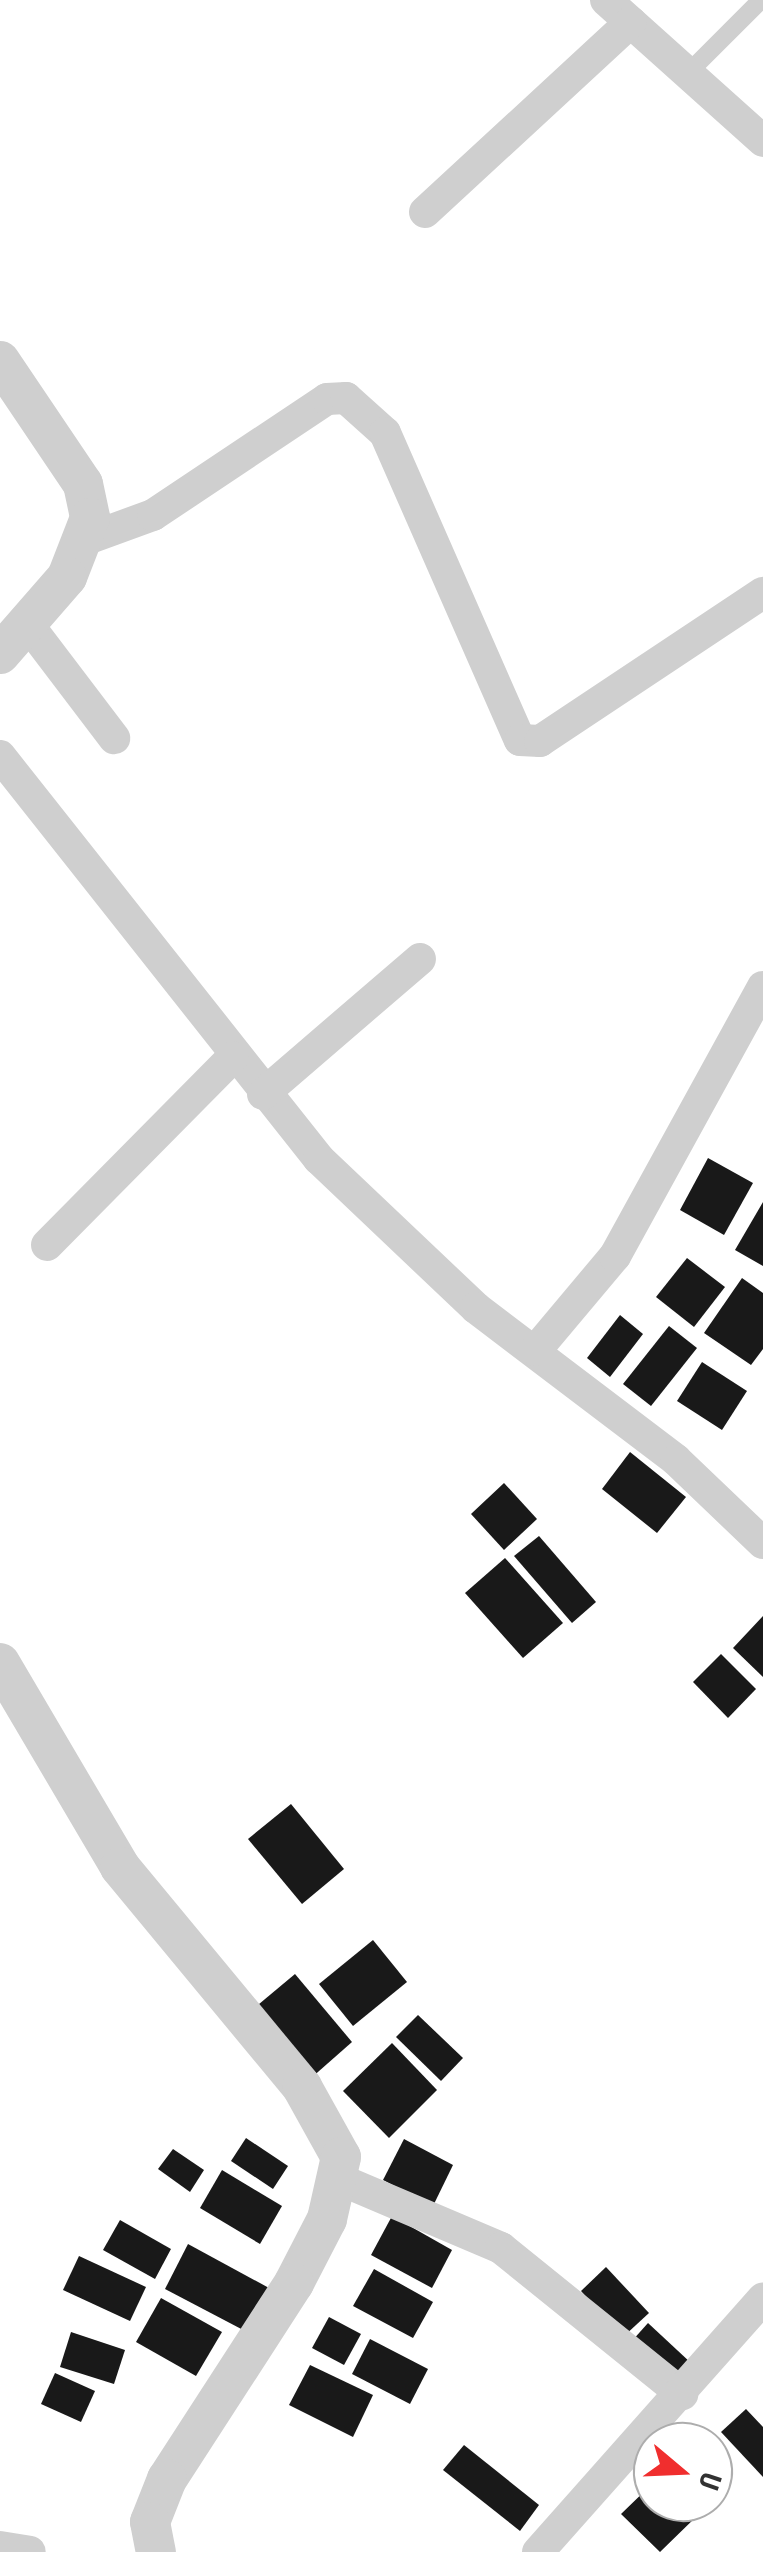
<!DOCTYPE html>
<style>
body{margin:0}
#map{position:relative;width:763px;height:2552px;overflow:hidden;background:#fff;font-family:"Roboto Condensed",sans-serif}
div>[style]{position:absolute}
[style*='--x']{left:calc(var(--x)*1px);top:calc(var(--y)*1px);width:calc(var(--w)*1px);rotate:calc(var(--a)*1deg)}
.building>*{inset:0;background:#191919}
.service>*{height:18px;margin:-9px;padding:0 9px;transform-origin:9px;border-radius:9px;background:#cfcfcf}
.minor>*{height:32px;margin:-16px;padding:0 16px;transform-origin:16px;border-radius:16px;background:#cfcfcf}
.tertiary>*{height:40px;margin:-20px;padding:0 20px;transform-origin:20px;border-radius:20px;background:#cfcfcf}
span{translate:-50% -50%;white-space:nowrap;text-align:center;line-height:1.15;-webkit-text-stroke:10px #fff;paint-order:stroke}
.north{position:absolute;left:633px;top:2422px;width:100px;height:100px;box-sizing:border-box;background:#fff;border:2px solid #adadad;border-radius:50%;rotate:109deg;font-size:28px;font-weight:700;line-height:40px;text-align:center;color:#323232}
.north::after{content:'';display:block;margin:auto;width:35px;height:45px;background:#f02e2e;clip-path:polygon(50% 0,100% 100%,50% 72%,0 100%)}
</style>
<div id="map">
<div class="building">
<div style="clip-path:polygon(708px 1158px,753px 1183px,724px 1235px,680px 1210px)"></div>
<div style="clip-path:polygon(763px 1202px,763px 1266px,735px 1250px)"></div>
<div style="clip-path:polygon(687px 1258px,725px 1287px,694px 1327px,656px 1297px)"></div>
<div style="clip-path:polygon(742px 1278px,763px 1293px,763px 1349px,751px 1365px,704px 1333px)"></div>
<div style="clip-path:polygon(620px 1315px,643px 1334px,610px 1377px,587px 1358px)"></div>
<div style="clip-path:polygon(669px 1326px,697px 1348px,651px 1406px,623px 1384px)"></div>
<div style="clip-path:polygon(702px 1362px,747px 1391px,722px 1430px,677px 1401px)"></div>
<div style="clip-path:polygon(630px 1452px,686px 1497px,657px 1533px,602px 1489px)"></div>
<div style="clip-path:polygon(504px 1483px,537px 1519px,504px 1550px,471px 1514px)"></div>
<div style="clip-path:polygon(539px 1536px,596px 1602px,572px 1623px,514px 1556px)"></div>
<div style="clip-path:polygon(505px 1558px,563px 1623px,523px 1658px,465px 1593px)"></div>
<div style="clip-path:polygon(763px 1616px,763px 1677px,733px 1648px)"></div>
<div style="clip-path:polygon(721px 1654px,756px 1689px,728px 1718px,693px 1682px)"></div>
<div style="clip-path:polygon(291px 1804px,344px 1869px,302px 1904px,248px 1839px)"></div>
<div style="clip-path:polygon(373px 1940px,407px 1982px,353px 2026px,319px 1984px)"></div>
<div style="clip-path:polygon(295px 1974px,352px 2042px,310px 2079px,252px 2010px)"></div>
<div style="clip-path:polygon(418px 2015px,463px 2058px,441px 2081px,396px 2037px)"></div>
<div style="clip-path:polygon(392px 2043px,437px 2090px,389px 2138px,343px 2091px)"></div>
<div style="clip-path:polygon(246px 2138px,288px 2166px,273px 2189px,231px 2161px)"></div>
<div style="clip-path:polygon(404px 2139px,453px 2165px,433px 2206px,383px 2180px)"></div>
<div style="clip-path:polygon(173px 2149px,204px 2170px,190px 2192px,158px 2169px)"></div>
<div style="clip-path:polygon(222px 2170px,282px 2206px,260px 2244px,200px 2208px)"></div>
<div style="clip-path:polygon(392px 2216px,452px 2250px,432px 2288px,371px 2255px)"></div>
<div style="clip-path:polygon(120px 2220px,171px 2249px,155px 2279px,103px 2250px)"></div>
<div style="clip-path:polygon(188px 2244px,269px 2288px,247px 2332px,165px 2289px)"></div>
<div style="clip-path:polygon(79px 2256px,146px 2287px,130px 2321px,63px 2290px)"></div>
<div style="clip-path:polygon(606px 2267px,649px 2313px,623px 2337px,581px 2291px)"></div>
<div style="clip-path:polygon(374px 2269px,433px 2302px,413px 2338px,353px 2306px)"></div>
<div style="clip-path:polygon(161px 2298px,222px 2332px,196px 2376px,136px 2342px)"></div>
<div style="clip-path:polygon(329px 2317px,361px 2334px,344px 2365px,312px 2348px)"></div>
<div style="clip-path:polygon(648px 2323px,691px 2363px,673px 2382px,631px 2342px)"></div>
<div style="clip-path:polygon(71px 2332px,125px 2350px,114px 2384px,60px 2367px)"></div>
<div style="clip-path:polygon(370px 2339px,428px 2369px,410px 2404px,352px 2374px)"></div>
<div style="clip-path:polygon(310px 2365px,373px 2395px,353px 2437px,289px 2405px)"></div>
<div style="clip-path:polygon(55px 2373px,95px 2391px,81px 2422px,41px 2404px)"></div>
<div style="clip-path:polygon(746px 2409px,763px 2427px,763px 2477px,721px 2432px)"></div>
<div style="clip-path:polygon(464px 2445px,539px 2505px,520px 2531px,443px 2470px)"></div>
<div style="clip-path:polygon(653px 2483px,653px 2502px,688px 2502px,699px 2514px,660px 2552px,621px 2514px)"></div>
</div>
<div class="service">
<div style="--x:690;--y:71;--w:100;--a:-45"></div>
</div>
<div class="minor">
<div style="--x:606;--y:0;--w:211;--a:41.9"></div>
<div style="--x:425;--y:212;--w:280;--a:-42.7"></div>
<div style="--x:87;--y:539;--w:70;--a:-20"></div>
<div style="--x:153;--y:515;--w:209;--a:-33.7"></div>
<div style="--x:327;--y:399;--w:19;--a:-3"></div>
<div style="--x:346;--y:398;--w:52;--a:41.9"></div>
<div style="--x:385;--y:433;--w:335;--a:66.3"></div>
<div style="--x:520;--y:740;--w:20;--a:3"></div>
<div style="--x:540;--y:741;--w:268;--a:-33.6"></div>
<div style="--x:26;--y:622;--w:146;--a:52.8"></div>
<div style="--x:0;--y:756;--w:514;--a:51.64"></div>
<div style="--x:319;--y:1159;--w:216;--a:43.5"></div>
<div style="--x:476;--y:1308;--w:251;--a:37.2"></div>
<div style="--x:676;--y:1460;--w:120;--a:43.7"></div>
<div style="--x:263;--y:1094;--w:207;--a:-40.7"></div>
<div style="--x:47;--y:1245;--w:264;--a:-45.3"></div>
<div style="--x:536;--y:1350;--w:123;--a:-50"></div>
<div style="--x:615;--y:1256;--w:307;--a:-61.2"></div>
<div style="--x:341;--y:2180;--w:174;--a:23"></div>
<div style="--x:501;--y:2248;--w:233;--a:38.9"></div>
<div style="--x:0;--y:2547;--w:30;--a:9"></div>
<div style="--x:538;--y:2552;--w:339;--a:-48.4"></div>
</div>
<div class="tertiary">
<div style="--x:0;--y:361;--w:148;--a:56"></div>
<div style="--x:83;--y:484;--w:35;--a:78"></div>
<div style="--x:90;--y:518;--w:63;--a:111.3"></div>
<div style="--x:67;--y:577;--w:102;--a:131"></div>
<div style="--x:0;--y:1663;--w:237;--a:59.5"></div>
<div style="--x:120;--y:1867;--w:286;--a:50.4"></div>
<div style="--x:302;--y:2087;--w:80;--a:60.9"></div>
<div style="--x:341;--y:2157;--w:64;--a:102.7"></div>
<div style="--x:327;--y:2219;--w:72;--a:117.3"></div>
<div style="--x:294;--y:2283;--w:234;--a:122.9"></div>
<div style="--x:167;--y:2479;--w:46;--a:111.6"></div>
<div style="--x:150;--y:2522;--w:31;--a:79"></div>
</div>
<div class="north">U</div>
</div>
